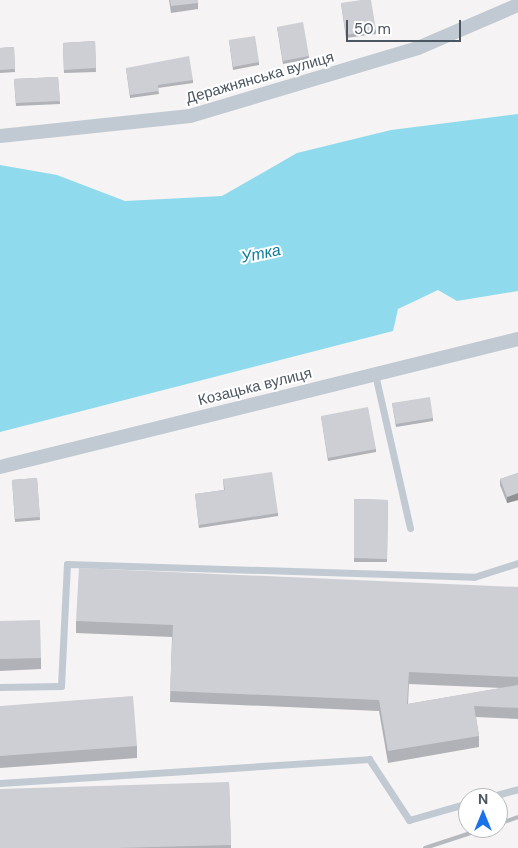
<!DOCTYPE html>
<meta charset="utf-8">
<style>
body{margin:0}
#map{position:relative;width:518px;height:848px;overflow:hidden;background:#f5f3f3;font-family:"DM Sans",sans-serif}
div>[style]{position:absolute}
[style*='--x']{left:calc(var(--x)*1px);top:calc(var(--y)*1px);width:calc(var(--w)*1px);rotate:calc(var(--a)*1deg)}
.water>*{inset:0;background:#90daee}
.service>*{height:7px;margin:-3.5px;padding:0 3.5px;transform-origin:3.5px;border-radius:3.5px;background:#c1cad2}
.minor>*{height:14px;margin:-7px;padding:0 7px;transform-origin:7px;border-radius:7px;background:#c1cad2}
.rail>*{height:4px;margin:-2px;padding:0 2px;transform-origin:2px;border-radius:2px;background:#b5b8bd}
.wall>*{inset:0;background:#b0b2b7}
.shaded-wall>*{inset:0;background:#909195}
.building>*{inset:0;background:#cdcfd5}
span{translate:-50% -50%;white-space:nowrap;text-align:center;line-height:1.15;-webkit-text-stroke:4px #fff;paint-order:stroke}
.street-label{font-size:15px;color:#4a5661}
.water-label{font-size:16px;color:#0c7c9b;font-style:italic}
.north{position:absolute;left:458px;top:788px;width:50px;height:50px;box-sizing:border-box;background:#fff;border:1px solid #b7bbc0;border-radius:50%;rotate:0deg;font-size:14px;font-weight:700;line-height:20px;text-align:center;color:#4a5661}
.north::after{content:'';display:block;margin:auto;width:18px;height:22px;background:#1a73e8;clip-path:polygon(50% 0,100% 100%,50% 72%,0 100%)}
.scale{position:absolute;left:346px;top:20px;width:115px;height:22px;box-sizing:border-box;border:2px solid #4a5661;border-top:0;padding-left:6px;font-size:15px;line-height:18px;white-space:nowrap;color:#4a5661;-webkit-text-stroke:4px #fff;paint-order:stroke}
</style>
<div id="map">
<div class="water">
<div style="clip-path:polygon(518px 114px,518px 291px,457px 301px,438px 290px,398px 309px,393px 331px,0 432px,0 165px,57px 175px,125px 201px,222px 196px,297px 153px,391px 130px)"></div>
</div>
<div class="service">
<div style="--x:375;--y:374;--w:158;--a:77.2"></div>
<div style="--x:0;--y:687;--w:61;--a:-0.9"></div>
<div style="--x:61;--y:686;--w:122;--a:-87.2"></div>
<div style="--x:67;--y:564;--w:407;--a:1.8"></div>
<div style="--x:474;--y:577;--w:46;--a:-17.7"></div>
<div style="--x:0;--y:783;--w:370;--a:-3.7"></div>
<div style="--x:369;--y:759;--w:73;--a:56.7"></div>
<div style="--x:409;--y:820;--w:61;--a:-16.1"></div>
<div style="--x:485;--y:798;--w:34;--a:-15"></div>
</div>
<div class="minor">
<div style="--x:0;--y:136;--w:191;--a:-6"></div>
<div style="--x:190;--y:116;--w:238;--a:-16.6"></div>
<div style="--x:418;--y:48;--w:109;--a:-23.3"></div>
<div style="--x:0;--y:467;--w:534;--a:-13.88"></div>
</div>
<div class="rail">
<div style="--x:498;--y:824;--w:21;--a:-19"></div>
<div style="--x:425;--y:848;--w:64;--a:-18.2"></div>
</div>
<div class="wall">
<div style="clip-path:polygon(169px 0,198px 0,198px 9px,171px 13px)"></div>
<div style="clip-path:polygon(341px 3px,376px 30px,376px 34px,346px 38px)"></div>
<div style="clip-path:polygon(277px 27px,309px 56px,309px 59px,283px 64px)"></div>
<div style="clip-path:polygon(229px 40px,259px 62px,259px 65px,233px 70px)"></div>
<div style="clip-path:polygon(95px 41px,96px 72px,64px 73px,63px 43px)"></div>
<div style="clip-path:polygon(14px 47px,15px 72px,0 73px,0 48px)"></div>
<div style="clip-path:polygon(126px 68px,193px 80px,193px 83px,158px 88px,159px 94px,130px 98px)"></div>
<div style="clip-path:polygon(58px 77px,60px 104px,16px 106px,14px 79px)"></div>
<div style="clip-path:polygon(392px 403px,433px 418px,433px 421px,396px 427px)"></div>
<div style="clip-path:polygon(321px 416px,376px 449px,376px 452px,328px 461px)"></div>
<div style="clip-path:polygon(518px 473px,518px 500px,507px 503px,500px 485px,500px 479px)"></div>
<div style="clip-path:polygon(37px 478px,40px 520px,15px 522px,12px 480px)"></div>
<div style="clip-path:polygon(223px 479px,278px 513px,278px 516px,199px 528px,195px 494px,224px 490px)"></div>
<div style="clip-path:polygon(354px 499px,388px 500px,387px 562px,354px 562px)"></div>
<div style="clip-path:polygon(evenodd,518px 587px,518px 719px,476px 717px,479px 736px,479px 747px,388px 763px,379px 711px,170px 702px,172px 637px,76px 633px,76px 621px,518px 587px,409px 684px,502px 688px,408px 704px,409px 684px)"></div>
<div style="clip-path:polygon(0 621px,41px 658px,41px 669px,0 671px)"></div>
<div style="clip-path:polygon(0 706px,137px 746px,137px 758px,0 768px)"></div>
<div style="clip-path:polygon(229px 782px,231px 848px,0 848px)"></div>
</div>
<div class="shaded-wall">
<div style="clip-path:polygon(518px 493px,518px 500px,507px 503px,507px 497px)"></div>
</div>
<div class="building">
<div style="clip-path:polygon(170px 0,198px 0,198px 3px,171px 6px)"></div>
<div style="clip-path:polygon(361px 0,371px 0,376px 30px,346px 35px,341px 3px)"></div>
<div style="clip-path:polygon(303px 22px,309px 56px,283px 61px,277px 27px)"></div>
<div style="clip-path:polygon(255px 36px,259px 62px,233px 67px,229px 40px)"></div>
<div style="clip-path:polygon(95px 41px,96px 68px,64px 70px,63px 43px)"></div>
<div style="clip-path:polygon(14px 47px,15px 69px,0 70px,0 48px)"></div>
<div style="clip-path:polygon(189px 56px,193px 80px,158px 85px,159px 91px,130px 95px,126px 68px)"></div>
<div style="clip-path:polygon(58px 77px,60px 101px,16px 103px,14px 79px)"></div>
<div style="clip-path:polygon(430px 397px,433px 418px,396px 424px,392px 403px)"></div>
<div style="clip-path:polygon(368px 407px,376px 449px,328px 458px,321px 416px)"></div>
<div style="clip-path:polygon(272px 472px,278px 513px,199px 525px,195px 494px,225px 490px,223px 479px)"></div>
<div style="clip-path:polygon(518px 473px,518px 493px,507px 497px,500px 479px)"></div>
<div style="clip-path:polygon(37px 478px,40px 517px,15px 519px,12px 480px)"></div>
<div style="clip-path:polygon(354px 499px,388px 500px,387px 559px,354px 558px)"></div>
<div style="clip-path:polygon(79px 568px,518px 587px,518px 677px,409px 672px,407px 704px,518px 685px,518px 708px,474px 706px,479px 736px,388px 751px,379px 700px,170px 691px,173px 625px,76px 621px)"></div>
<div style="clip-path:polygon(40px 620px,41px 658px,0 659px,0 621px)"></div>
<div style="clip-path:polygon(133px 696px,137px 746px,0 756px,0 706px)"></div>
<div style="clip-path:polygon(229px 782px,231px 845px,116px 848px,0 848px,0 789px)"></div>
</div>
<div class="street-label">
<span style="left:260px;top:78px;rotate:-16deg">Деражнянська вулиця</span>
<span style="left:255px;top:387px;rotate:-14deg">Козацька вулиця</span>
</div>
<div class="water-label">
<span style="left:261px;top:254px;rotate:-12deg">Утка</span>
</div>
<div class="north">N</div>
<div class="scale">50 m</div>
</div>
